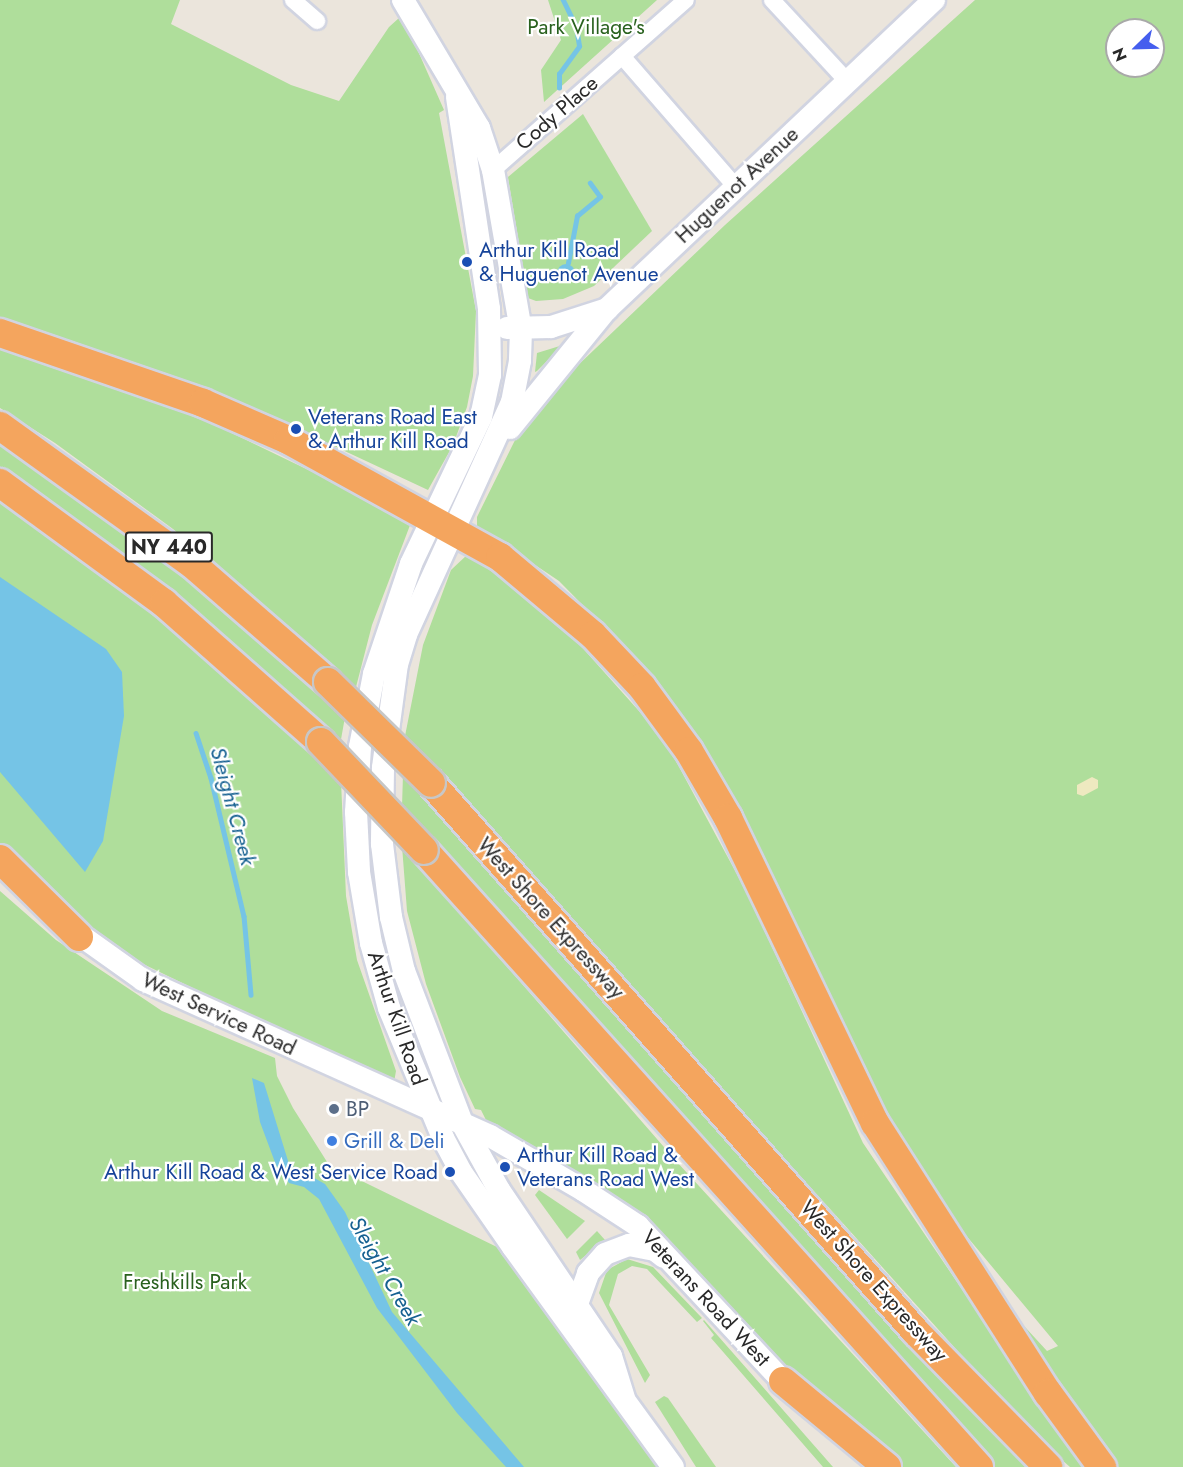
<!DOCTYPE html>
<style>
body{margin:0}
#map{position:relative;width:1183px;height:1467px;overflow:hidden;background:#ebe5dc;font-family:Jost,sans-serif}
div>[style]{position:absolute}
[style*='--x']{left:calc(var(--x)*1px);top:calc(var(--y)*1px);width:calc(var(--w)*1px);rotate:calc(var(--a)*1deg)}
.green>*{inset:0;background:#afde9b}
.sand>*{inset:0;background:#eee9c0}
.water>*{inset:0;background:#75c4e6}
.round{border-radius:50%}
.stream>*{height:4.5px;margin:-2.25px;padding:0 2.25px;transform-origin:2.25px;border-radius:2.25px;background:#75c4e6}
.roads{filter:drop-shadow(2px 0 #d1d4e1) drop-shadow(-2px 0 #d1d4e1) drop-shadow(0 2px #d1d4e1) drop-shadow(0 -2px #d1d4e1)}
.street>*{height:16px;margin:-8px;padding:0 8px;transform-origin:8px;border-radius:8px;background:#fff}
.secondary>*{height:22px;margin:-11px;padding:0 11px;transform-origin:11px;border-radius:11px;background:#fff}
.highway>*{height:28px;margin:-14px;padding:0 14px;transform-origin:14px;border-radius:14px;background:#f4a55e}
.bridges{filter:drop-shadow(2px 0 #c7c7c7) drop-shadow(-2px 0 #c7c7c7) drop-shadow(0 2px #c7c7c7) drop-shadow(0 -2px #c7c7c7)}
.highway-bridge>*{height:28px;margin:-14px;padding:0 14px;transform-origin:14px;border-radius:14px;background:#f4a55e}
.dots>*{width:16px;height:16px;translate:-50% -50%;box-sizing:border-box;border:3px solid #fff;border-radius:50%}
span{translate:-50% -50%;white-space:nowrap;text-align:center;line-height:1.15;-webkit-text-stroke:4.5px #fff;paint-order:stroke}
.shield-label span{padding:2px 4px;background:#fff;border:2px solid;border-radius:4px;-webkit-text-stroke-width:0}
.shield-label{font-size:20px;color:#292929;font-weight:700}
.park-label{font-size:21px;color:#29611e}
.street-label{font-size:21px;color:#292929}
.transit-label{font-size:21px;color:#164399}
.left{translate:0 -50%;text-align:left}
.right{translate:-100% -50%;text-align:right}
.service-label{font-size:21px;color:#4e5e75}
.shop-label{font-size:21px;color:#366cbe}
.water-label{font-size:22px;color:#166191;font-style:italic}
.north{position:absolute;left:1105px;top:18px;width:60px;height:60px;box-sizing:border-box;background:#fff;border:2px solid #a9a9a9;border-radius:50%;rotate:247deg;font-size:16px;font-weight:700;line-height:24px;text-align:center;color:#292929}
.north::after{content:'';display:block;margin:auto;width:21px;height:27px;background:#455eee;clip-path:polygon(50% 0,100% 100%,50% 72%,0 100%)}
</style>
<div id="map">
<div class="green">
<div style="clip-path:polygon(0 0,180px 0,171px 24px,291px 85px,339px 101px,389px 27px,399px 18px,414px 42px,444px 110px,439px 113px,476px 311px,473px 376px,467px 407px,453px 445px,428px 490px,289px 425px,285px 429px,0 327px)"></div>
<div style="clip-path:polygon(548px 0,657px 0,544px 102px,541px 70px,561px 40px)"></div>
<div style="clip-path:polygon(evenodd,975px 0,1183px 0,1183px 1467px,1111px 1467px,1013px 1314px,1047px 1351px,1058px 1346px,910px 1168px,685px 724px,630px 653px,559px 581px,477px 526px,477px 517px,520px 430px,574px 369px,725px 225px,975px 0,1117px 30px,1153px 30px,1153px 66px,1117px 66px,1117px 30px)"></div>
<div style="clip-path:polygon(583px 114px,652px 231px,594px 286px,563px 299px,536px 301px,528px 298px,508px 177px)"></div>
<div style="clip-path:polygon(0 343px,209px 422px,412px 520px,372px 625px,356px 687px,173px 529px,55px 443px,0 408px)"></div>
<div style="clip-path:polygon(563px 345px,537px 371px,535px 372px,537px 353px)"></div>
<div style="clip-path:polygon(0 438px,192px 575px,345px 717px,340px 745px,172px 593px,44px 495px,0 468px)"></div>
<div style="clip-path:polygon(0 502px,172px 624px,341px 781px,346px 896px,357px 960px,396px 1071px,394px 1082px,339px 1059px,106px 946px,0 848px)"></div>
<div style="clip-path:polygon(468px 554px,554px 616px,664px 739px,746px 891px,863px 1143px,1082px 1467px,1070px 1467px,1062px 1460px,990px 1387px,405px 736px,423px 645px,451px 570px)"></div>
<div style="clip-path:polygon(403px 774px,528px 911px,1033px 1467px,995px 1467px,979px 1452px,402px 807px)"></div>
<div style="clip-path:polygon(402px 846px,677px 1162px,956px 1467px,902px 1467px,861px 1437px,776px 1359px,675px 1249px,604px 1188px,487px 1122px,481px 1110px,475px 1109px,460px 1077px,426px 984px,407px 911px)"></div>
<div style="clip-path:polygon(0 891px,56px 940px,162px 1011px,275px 1058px,277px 1076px,293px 1108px,329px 1165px,499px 1248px,657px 1467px,0 1467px)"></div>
<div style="clip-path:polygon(539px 1190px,585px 1221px,567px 1239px,535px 1195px)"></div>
<div style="clip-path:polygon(597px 1231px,605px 1240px,580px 1260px,576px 1252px)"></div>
<div style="clip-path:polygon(627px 1259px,653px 1267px,702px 1318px,697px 1322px,647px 1269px,632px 1266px,618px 1274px,609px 1305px,650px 1375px,645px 1383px,599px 1293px,607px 1270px)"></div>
<div style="clip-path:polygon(703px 1321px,704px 1320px,833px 1467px,823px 1467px,711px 1338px,714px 1335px)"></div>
<div style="clip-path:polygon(664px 1396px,668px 1398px,716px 1467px,696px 1467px,655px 1402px)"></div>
</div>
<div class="sand">
<div style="clip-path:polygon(1092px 777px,1098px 780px,1098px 788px,1083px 796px,1077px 794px,1077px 785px)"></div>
</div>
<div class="water">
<div class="round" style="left:557px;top:264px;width:18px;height:18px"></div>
<div style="clip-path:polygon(0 577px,106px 649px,122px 672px,124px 716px,103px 841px,85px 872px,0 772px)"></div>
<div style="clip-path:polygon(252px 1078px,264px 1083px,289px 1164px,325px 1184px,345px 1212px,392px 1312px,524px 1467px,506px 1467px,457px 1413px,377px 1308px,319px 1199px,304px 1187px,289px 1183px,276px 1165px,260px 1122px)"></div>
</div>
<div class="stream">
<div style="--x:559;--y:88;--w:14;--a:-90"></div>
<div style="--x:559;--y:74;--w:34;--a:-54"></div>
<div style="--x:579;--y:46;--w:19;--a:-99"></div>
<div style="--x:576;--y:27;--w:30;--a:-116"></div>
<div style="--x:568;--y:263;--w:48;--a:-79.2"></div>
<div style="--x:577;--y:216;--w:30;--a:-40"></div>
<div style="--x:600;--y:197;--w:17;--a:-126"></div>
<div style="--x:196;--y:733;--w:47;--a:71.6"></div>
<div style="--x:211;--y:778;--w:142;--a:76.6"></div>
<div style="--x:244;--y:916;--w:79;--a:84.9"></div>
</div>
<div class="roads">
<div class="street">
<div style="--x:293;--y:0;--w:32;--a:41"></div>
<div style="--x:772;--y:0;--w:112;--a:47.2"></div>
<div style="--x:622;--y:56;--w:172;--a:49"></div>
<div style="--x:493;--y:170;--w:257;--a:-41.4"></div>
</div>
<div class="secondary">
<div style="--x:403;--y:0;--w:149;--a:59.3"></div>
<div style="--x:479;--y:128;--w:44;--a:71.6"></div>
<div style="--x:493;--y:170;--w:162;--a:80.1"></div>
<div style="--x:521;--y:330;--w:31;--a:92"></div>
<div style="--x:520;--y:361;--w:42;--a:101"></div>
<div style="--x:512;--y:402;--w:256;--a:114.5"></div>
<div style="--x:406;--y:635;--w:30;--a:107"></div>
<div style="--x:397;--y:664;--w:105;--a:97.7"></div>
<div style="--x:383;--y:768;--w:76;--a:90.8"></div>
<div style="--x:382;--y:844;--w:74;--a:83"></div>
<div style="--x:391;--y:917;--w:56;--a:76.5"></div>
<div style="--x:404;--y:971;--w:163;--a:69.1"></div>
<div style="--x:462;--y:1123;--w:77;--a:61.1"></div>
<div style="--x:499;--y:1190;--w:200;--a:56"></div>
<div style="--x:611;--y:1356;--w:44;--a:72.8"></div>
<div style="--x:457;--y:97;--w:214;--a:81.4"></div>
<div style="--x:489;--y:309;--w:66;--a:89.1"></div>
<div style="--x:490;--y:375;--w:43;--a:102.1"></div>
<div style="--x:481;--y:417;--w:163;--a:115.5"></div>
<div style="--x:411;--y:564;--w:116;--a:108.6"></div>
<div style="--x:374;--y:674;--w:74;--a:100.9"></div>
<div style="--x:360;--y:747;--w:65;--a:93.5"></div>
<div style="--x:356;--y:812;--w:60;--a:87.1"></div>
<div style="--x:359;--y:872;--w:72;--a:80.4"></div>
<div style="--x:371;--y:943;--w:67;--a:74.5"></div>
<div style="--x:389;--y:1008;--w:141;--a:67.4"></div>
<div style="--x:443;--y:1138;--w:38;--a:62"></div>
<div style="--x:461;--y:1172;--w:91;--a:55.3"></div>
<div style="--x:513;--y:1247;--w:272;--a:54"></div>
<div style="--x:507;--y:328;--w:44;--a:-1.3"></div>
<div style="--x:551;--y:327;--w:59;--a:-17.8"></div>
<div style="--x:607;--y:309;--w:450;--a:-43.4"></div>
<div style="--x:510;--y:428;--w:151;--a:-50.9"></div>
<div style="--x:66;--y:925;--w:95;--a:35.5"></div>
<div style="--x:143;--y:980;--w:380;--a:24.2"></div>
<div style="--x:490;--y:1136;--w:108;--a:30.1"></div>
<div style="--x:583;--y:1190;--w:66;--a:33.2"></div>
<div style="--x:638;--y:1226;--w:227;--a:47"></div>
<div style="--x:577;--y:1304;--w:33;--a:-70"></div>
<div style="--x:588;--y:1273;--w:25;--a:-48"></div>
<div style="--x:605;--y:1254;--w:26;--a:-21"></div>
<div style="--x:629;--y:1245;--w:26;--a:11"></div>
<div style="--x:655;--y:1250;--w:11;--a:38"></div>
</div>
<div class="highway">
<div style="--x:0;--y:333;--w:215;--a:19"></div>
<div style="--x:203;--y:403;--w:93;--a:23.5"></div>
<div style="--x:288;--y:440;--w:242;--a:28.9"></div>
<div style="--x:500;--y:557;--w:121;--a:40"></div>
<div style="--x:593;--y:635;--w:71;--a:46.7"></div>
<div style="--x:642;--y:687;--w:79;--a:53.7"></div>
<div style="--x:689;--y:751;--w:78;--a:59.8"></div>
<div style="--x:728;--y:818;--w:339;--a:64.3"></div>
<div style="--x:875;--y:1123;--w:321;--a:57.4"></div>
<div style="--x:1048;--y:1393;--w:92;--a:53.9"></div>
<div style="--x:0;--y:426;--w:235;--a:35.7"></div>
<div style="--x:191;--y:563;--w:181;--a:41"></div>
<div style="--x:0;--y:483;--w:203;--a:36.2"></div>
<div style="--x:164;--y:603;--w:210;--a:41.5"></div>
<div style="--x:431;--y:783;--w:733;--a:48.54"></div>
<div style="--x:916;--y:1332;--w:189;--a:45.6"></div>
<div style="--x:424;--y:850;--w:830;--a:48.03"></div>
<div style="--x:0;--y:859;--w:111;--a:44.6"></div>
<div style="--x:783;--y:1381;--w:135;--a:39.6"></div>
</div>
</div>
<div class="bridges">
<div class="highway-bridge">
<div style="--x:328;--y:682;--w:144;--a:44.4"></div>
<div style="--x:321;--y:742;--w:149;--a:46.4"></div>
</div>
</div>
<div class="dots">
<div style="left:467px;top:262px;background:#1a4fb4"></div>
<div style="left:296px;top:429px;background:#1a4fb4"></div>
<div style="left:334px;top:1109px;background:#5c6f8a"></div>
<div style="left:332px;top:1141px;background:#3f7fe0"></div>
<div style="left:505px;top:1167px;background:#1a4fb4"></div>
<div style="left:450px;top:1172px;background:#1a4fb4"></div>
</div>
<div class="shield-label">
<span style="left:169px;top:547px">NY 440</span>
</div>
<div class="park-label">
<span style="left:586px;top:27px">Park Village's</span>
<span style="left:185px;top:1282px">Freshkills Park</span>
</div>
<div class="street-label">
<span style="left:557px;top:113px;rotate:-41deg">Cody Place</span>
<span style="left:737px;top:185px;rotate:-43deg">Huguenot Avenue</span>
<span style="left:551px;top:918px;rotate:48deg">West Shore Expressway</span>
<span style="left:219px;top:1014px;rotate:25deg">West Service Road</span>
<span style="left:397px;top:1018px;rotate:71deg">Arthur Kill Road</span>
<span style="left:874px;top:1281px;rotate:48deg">West Shore Expressway</span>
<span style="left:706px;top:1298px;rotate:47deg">Veterans Road West</span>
</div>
<div class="transit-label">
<span class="left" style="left:479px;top:262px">Arthur Kill Road<br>&amp; Huguenot Avenue</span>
<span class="left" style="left:308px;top:429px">Veterans Road East<br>&amp; Arthur Kill Road</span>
<span class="left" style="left:517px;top:1167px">Arthur Kill Road &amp;<br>Veterans Road West</span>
<span class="right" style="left:438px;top:1172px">Arthur Kill Road &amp; West Service Road</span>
</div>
<div class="service-label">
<span class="left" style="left:346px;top:1109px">BP</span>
</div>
<div class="shop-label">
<span class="left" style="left:344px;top:1141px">Grill &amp; Deli</span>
</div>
<div class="water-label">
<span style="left:233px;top:806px;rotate:75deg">Sleight Creek</span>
<span style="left:385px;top:1271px;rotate:60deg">Sleight Creek</span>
</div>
<div class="north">N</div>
</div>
